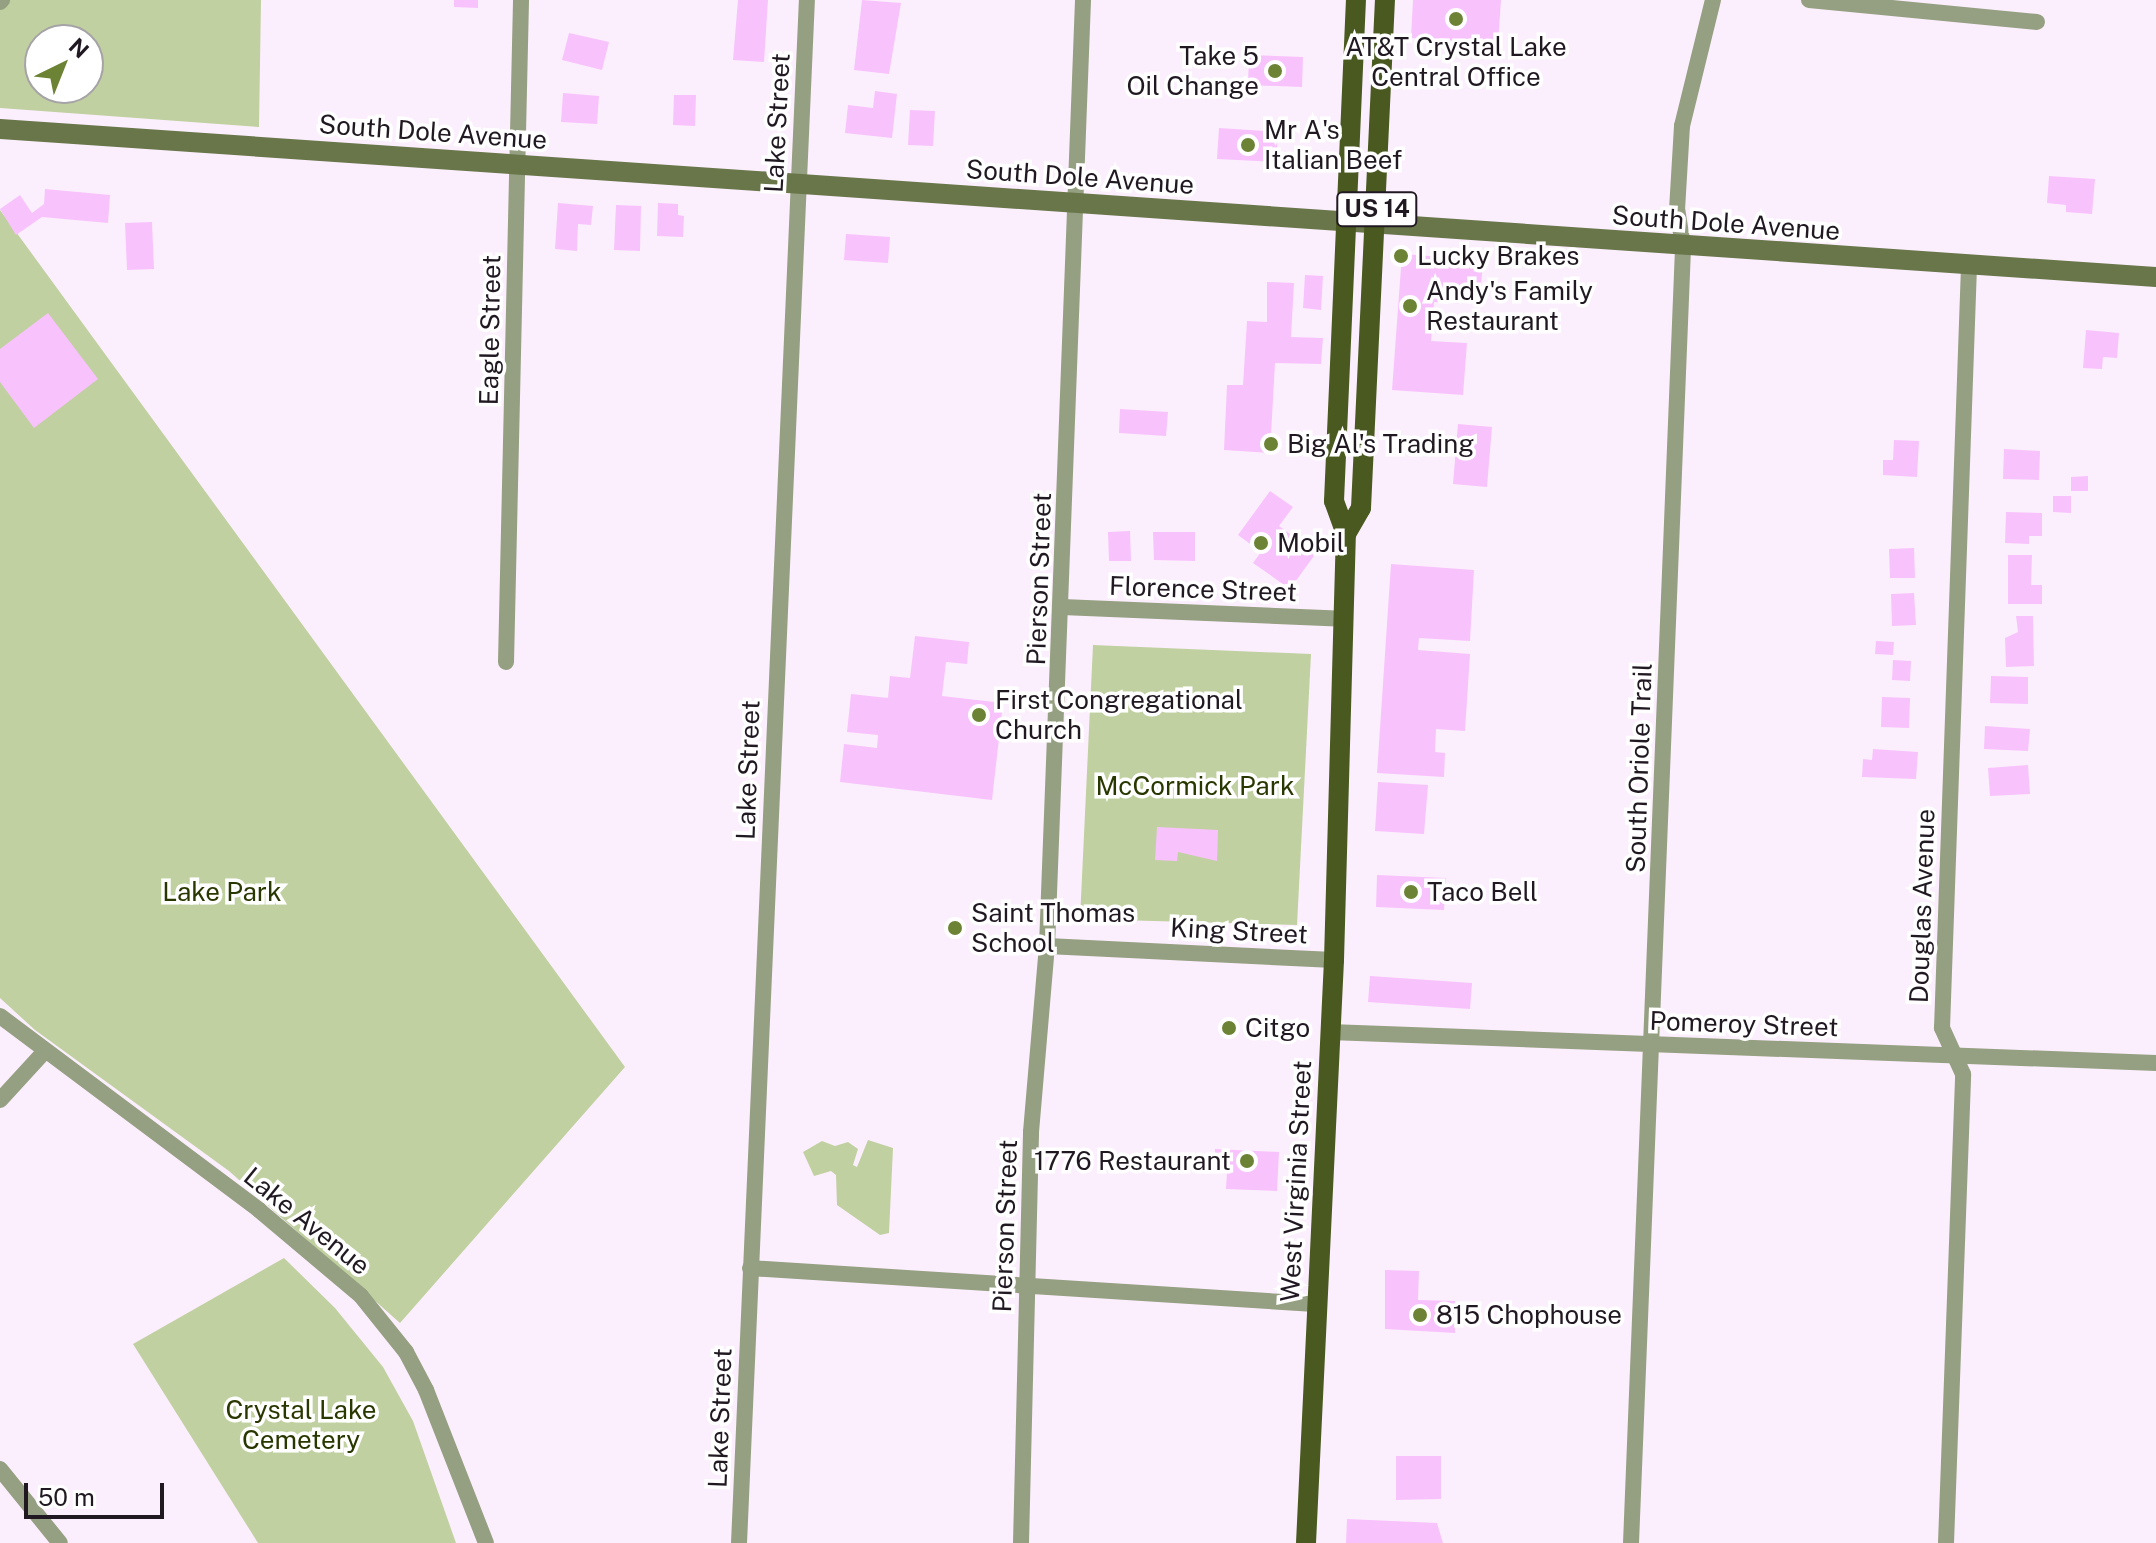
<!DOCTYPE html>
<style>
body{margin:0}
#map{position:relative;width:2156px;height:1543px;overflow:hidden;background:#fceffd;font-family:"Public Sans",sans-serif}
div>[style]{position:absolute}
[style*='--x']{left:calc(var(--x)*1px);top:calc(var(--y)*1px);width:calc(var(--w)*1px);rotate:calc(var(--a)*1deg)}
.green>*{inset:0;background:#c0d0a0}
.building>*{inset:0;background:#f8c2fd}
.street>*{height:16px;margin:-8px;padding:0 8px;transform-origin:8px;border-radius:8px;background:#959f81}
.secondary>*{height:20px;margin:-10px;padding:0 10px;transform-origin:10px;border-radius:10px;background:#68764a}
.primary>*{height:20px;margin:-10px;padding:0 10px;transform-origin:10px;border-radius:10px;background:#495920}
.dots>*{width:22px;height:22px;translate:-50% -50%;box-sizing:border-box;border:4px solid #fff;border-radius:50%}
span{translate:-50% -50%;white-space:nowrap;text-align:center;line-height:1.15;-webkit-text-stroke:7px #fff;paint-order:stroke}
.shield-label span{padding:2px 6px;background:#fff;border:2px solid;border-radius:6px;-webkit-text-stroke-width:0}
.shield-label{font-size:24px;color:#211922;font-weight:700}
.poi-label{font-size:26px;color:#211922}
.right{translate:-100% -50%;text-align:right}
.left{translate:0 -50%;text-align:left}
.street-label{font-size:26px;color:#211922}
.park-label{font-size:26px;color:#293700}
.north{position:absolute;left:24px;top:24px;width:80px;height:80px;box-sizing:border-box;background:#fff;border:2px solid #a6a3a7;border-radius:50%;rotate:43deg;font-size:22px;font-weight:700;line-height:32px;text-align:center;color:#211922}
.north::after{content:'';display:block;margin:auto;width:28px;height:36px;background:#6c8335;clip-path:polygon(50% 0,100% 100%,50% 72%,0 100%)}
.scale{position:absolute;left:24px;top:1483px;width:140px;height:36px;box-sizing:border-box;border:4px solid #211922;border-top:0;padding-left:10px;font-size:24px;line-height:28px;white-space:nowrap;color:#211922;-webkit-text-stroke:6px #fff;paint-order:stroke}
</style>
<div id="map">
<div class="green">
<div style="clip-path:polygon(evenodd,0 0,261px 0,259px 127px,0 108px,0 0,40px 40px,88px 40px,88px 88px,40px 88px,40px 40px)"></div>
<div style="clip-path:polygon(0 210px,625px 1067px,400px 1323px,229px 1171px,35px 1030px,0 998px)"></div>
<div style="clip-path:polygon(1093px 645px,1311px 654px,1297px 925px,1080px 919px)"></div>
<div style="clip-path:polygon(868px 1140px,893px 1148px,889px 1233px,880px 1235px,837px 1205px,836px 1175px,831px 1171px,814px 1176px,803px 1152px,822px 1141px,835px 1146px,848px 1142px,858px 1149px,853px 1165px,857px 1167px)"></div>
<div style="clip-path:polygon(284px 1258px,335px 1308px,383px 1367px,413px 1421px,456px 1543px,258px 1543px,133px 1344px)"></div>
</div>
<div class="building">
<div style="clip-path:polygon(454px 0,478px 0,478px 8px,454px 7px)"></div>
<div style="clip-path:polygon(738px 0,768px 0,764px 62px,733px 60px)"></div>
<div style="clip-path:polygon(862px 0,901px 3px,889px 74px,854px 70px)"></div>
<div style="clip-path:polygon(1413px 0,1501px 0,1498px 44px,1411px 38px)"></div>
<div style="clip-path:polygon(569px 33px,609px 42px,602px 70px,562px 60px)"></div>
<div style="clip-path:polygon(1249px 55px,1303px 57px,1302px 87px,1248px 85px)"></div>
<div style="clip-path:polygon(875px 91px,897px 94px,892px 138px,845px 133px,848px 105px,873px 108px)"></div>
<div style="clip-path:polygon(563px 93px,599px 96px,597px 124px,561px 122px)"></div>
<div style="clip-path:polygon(674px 95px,696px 95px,695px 126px,673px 125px)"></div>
<div style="clip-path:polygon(910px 110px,935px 111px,933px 146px,908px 145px)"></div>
<div style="clip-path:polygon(1219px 128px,1278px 132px,1276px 162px,1217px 159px)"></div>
<div style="clip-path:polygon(2049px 176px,2095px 179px,2092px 214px,2066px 212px,2066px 205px,2047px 203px)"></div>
<div style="clip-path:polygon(45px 189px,110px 195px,108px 223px,42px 217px,16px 235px,0 209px,20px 195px,32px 213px,44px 204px)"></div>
<div style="clip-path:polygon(558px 203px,593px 206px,591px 225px,578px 224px,577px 251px,555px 249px)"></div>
<div style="clip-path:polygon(658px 203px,678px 204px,678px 215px,684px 216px,683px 237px,657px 236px)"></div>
<div style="clip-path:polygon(616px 205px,641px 206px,640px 251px,614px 250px)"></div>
<div style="clip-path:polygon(152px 222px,154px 269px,127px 270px,125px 223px)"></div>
<div style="clip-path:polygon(846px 234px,890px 237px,888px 263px,844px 260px)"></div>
<div style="clip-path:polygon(1402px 254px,1483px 260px,1481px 286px,1460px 284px,1459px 304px,1434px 302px,1431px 341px,1467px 343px,1463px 395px,1392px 390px)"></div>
<div style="clip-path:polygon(1305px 275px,1323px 276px,1321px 310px,1303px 308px)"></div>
<div style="clip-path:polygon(1267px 282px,1294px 283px,1291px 337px,1323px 338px,1321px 364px,1275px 363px,1270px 453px,1224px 450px,1227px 385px,1243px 385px,1247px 321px,1267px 322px)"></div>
<div style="clip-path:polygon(48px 313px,98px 379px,34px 428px,0 382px,0 349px)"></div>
<div style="clip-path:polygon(2086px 330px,2119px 333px,2117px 358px,2103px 357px,2102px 369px,2083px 368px)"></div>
<div style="clip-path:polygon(1120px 409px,1168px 412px,1166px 436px,1119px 433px)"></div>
<div style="clip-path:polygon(1458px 424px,1492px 427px,1487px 487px,1453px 484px)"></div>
<div style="clip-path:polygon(1894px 440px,1919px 441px,1917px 477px,1883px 475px,1883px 460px,1893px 460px)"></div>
<div style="clip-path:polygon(2004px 449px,2040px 451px,2039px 480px,2003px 479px)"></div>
<div style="clip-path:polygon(2088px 476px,2088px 491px,2071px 491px,2071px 477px)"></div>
<div style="clip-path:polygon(1270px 491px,1293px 507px,1279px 526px,1316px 553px,1290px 589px,1253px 563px,1261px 552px,1238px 535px)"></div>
<div style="clip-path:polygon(2053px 496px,2071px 496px,2071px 513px,2053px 512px)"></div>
<div style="clip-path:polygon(2006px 512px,2042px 513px,2042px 536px,2029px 536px,2029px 544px,2005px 543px)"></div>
<div style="clip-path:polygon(1130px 531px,1131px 561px,1109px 561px,1108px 532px)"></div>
<div style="clip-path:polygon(1153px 532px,1195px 532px,1195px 561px,1154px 560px)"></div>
<div style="clip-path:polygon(1914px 548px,1915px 578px,1890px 578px,1889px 549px)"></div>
<div style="clip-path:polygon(2008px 555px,2032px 555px,2031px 585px,2042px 585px,2042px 604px,2008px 604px)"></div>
<div style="clip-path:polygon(1391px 564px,1474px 570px,1470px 641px,1419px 638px,1418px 650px,1470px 654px,1465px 731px,1436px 729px,1435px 752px,1445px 753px,1444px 777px,1377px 773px)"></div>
<div style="clip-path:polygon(1914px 593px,1916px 625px,1892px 626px,1891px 594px)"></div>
<div style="clip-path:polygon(2016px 616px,2033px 616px,2034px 666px,2006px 667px,2005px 638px,2018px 632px)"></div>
<div style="clip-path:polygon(915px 636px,969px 642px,967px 664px,946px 662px,942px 696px,1003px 703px,992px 800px,840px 782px,844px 744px,877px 748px,878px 735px,847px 732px,851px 694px,888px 698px,890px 676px,910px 678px)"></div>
<div style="clip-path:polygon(1876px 641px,1894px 642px,1893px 655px,1875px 654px)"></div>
<div style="clip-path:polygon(1893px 660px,1911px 661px,1910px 681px,1892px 680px)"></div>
<div style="clip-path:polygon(1991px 676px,2028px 677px,2028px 704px,1990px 703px)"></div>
<div style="clip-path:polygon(1882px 697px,1910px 698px,1909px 728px,1881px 727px)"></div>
<div style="clip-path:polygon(1985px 726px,2030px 729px,2028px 751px,1984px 749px)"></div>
<div style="clip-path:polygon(1873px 749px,1918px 752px,1916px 779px,1862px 777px,1863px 759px,1872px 760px)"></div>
<div style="clip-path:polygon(2028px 765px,2030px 794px,1990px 796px,1988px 768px)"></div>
<div style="clip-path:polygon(1378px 782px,1428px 785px,1424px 834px,1375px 831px)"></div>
<div style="clip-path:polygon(1157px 827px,1218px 830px,1217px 861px,1178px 852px,1177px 861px,1155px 860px)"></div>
<div style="clip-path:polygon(1377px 875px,1446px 878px,1444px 910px,1376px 907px)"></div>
<div style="clip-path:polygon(1370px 976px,1472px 983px,1470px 1009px,1368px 1002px)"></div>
<div style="clip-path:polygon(1215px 1149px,1279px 1152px,1277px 1191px,1226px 1189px,1227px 1171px,1214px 1171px)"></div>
<div style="clip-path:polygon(1385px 1270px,1419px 1271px,1418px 1300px,1455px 1301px,1455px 1333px,1385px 1329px)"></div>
<div style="clip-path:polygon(1396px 1456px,1441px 1456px,1441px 1499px,1396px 1500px)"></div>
<div style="clip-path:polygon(1347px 1519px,1437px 1523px,1443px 1543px,1346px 1543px)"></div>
</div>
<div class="street">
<div style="--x:1809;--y:0;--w:229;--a:5.5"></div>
<div style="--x:0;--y:2;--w:3;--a:-45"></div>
<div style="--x:1062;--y:607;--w:281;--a:2.4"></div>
<div style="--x:506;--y:662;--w:662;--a:-88.7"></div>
<div style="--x:1047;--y:946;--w:287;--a:2.8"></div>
<div style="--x:0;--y:1016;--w:324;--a:36.8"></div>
<div style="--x:259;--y:1210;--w:133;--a:40.1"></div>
<div style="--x:361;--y:1296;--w:72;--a:51.2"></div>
<div style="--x:406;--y:1352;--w:43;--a:62.2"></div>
<div style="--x:426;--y:1390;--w:164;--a:68.6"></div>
<div style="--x:1330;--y:1032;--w:827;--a:2.15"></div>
<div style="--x:0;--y:1100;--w:67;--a:-47.4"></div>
<div style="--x:750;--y:1268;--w:566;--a:3.65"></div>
<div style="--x:0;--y:1469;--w:95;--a:51"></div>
<div style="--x:739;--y:1543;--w:1544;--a:-87.48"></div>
<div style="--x:1021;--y:1543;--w:411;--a:-88.6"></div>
<div style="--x:1031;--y:1132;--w:187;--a:-85.1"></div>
<div style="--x:1047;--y:946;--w:947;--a:-87.82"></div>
<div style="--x:1631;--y:1543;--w:1298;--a:-87.7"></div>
<div style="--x:1683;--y:246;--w:36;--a:-99"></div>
<div style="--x:1677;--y:210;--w:84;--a:-86.6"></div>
<div style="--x:1682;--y:126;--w:130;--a:-76.2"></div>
<div style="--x:1946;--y:1543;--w:469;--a:-87.9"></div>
<div style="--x:1963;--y:1074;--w:51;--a:-114.5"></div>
<div style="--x:1942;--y:1028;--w:761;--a:-87.97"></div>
</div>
<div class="secondary">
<div style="--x:0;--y:129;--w:2161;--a:3.93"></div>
</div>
<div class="primary">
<div style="--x:1346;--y:534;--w:30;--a:-60"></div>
<div style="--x:1361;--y:508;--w:509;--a:-87.3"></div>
<div style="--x:1306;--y:1543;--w:584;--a:-87.25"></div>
<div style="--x:1334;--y:960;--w:426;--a:-88.4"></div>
<div style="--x:1346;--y:534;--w:35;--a:-110"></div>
<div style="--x:1334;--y:501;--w:501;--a:-87.49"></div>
</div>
<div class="dots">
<div style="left:1456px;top:19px;background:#6c8335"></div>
<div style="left:1275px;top:71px;background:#6c8335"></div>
<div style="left:1248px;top:145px;background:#6c8335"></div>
<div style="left:1401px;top:256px;background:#6c8335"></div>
<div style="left:1410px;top:306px;background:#6c8335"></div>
<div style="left:1271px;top:444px;background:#6c8335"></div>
<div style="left:1261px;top:543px;background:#6c8335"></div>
<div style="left:979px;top:715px;background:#6c8335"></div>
<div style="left:1411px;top:892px;background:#6c8335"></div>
<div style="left:955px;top:928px;background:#6c8335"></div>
<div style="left:1229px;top:1028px;background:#6c8335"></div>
<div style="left:1247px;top:1161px;background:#6c8335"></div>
<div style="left:1420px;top:1315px;background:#6c8335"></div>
</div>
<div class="shield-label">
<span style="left:1377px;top:209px">US 14</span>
</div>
<div class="poi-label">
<span style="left:1456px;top:62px">AT&amp;T Crystal Lake<br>Central Office</span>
<span class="right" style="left:1259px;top:71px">Take 5<br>Oil Change</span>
<span class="left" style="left:1264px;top:145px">Mr A's<br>Italian Beef</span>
<span class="left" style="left:1417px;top:256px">Lucky Brakes</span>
<span class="left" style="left:1426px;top:306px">Andy's Family<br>Restaurant</span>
<span class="left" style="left:1287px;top:444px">Big Al's Trading</span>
<span class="left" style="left:1277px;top:543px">Mobil</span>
<span class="left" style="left:995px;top:715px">First Congregational<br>Church</span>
<span class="left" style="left:1427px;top:892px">Taco Bell</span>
<span class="left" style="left:971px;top:928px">Saint Thomas<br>School</span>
<span class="left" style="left:1245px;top:1028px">Citgo</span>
<span class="right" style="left:1231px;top:1161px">1776 Restaurant</span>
<span class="left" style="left:1436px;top:1315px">815 Chophouse</span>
</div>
<div class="street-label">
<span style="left:777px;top:123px;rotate:-87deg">Lake Street</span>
<span style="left:433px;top:132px;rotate:4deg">South Dole Avenue</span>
<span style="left:1080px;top:177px;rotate:4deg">South Dole Avenue</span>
<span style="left:1726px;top:223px;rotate:4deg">South Dole Avenue</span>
<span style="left:490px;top:330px;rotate:-89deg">Eagle Street</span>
<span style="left:1039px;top:579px;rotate:-88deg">Pierson Street</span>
<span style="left:1203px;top:589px;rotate:2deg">Florence Street</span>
<span style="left:1639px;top:768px;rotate:-88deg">South Oriole Trail</span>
<span style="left:748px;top:770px;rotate:-88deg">Lake Street</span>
<span style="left:1922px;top:906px;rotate:-88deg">Douglas Avenue</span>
<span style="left:1239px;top:931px;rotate:3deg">King Street</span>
<span style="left:1744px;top:1024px;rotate:2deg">Pomeroy Street</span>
<span style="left:1296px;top:1181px;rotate:-87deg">West Virginia Street</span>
<span style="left:307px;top:1221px;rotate:39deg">Lake Avenue</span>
<span style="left:1005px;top:1226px;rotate:-88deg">Pierson Street</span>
<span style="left:720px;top:1418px;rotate:-88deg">Lake Street</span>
</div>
<div class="park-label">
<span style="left:1195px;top:786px">McCormick Park</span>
<span style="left:222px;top:892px">Lake Park</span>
<span style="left:301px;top:1425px">Crystal Lake<br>Cemetery</span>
</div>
<div class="north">N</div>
<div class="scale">50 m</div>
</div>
